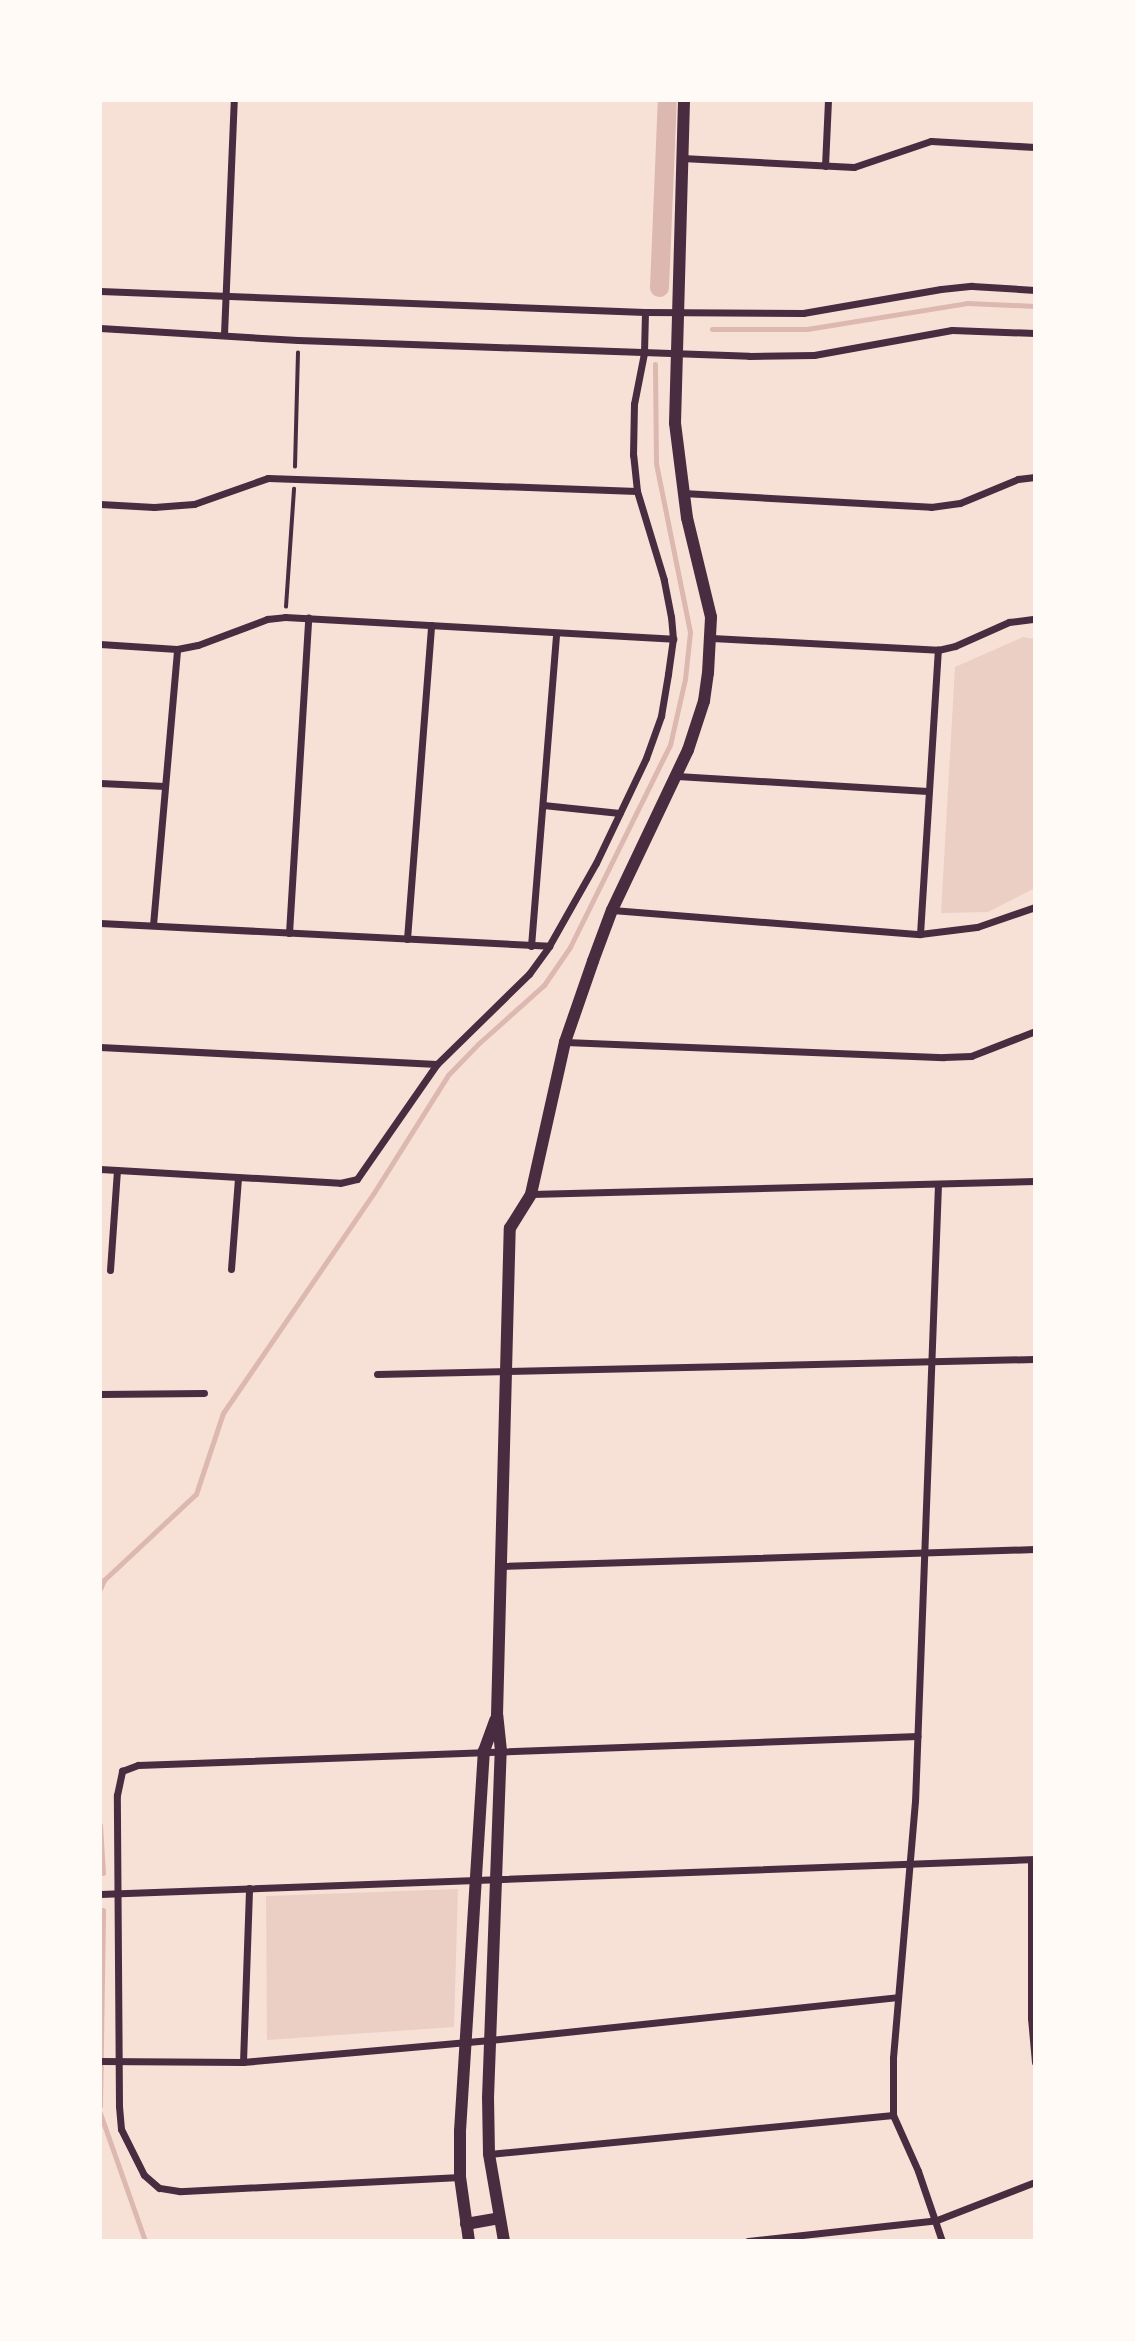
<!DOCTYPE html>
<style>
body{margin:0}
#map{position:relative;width:1135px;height:2341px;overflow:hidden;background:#f7e1d7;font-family:"Golos Text",sans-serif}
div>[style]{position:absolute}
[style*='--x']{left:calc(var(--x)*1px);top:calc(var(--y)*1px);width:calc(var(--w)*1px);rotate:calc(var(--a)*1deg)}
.green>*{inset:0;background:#ebcfc5}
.stream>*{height:5px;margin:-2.5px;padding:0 2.5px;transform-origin:2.5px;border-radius:2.5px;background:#dcb8b0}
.canal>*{height:19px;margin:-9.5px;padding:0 9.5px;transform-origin:9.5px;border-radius:9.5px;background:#dcb8b0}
.path>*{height:3.5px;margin:-1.75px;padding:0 1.75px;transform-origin:1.75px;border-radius:1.75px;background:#4a2c40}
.minor>*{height:7px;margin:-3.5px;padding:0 3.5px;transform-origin:3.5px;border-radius:3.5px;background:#4a2c40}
.tertiary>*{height:12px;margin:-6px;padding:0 6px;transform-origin:6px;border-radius:6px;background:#4a2c40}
span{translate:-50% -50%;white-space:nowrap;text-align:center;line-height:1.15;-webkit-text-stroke:7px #fffaf5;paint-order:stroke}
.frame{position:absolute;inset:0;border:102px solid #fffaf5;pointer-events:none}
</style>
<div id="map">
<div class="green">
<div style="clip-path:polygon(1023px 637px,1035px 639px,1035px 888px,988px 912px,941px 913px,955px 667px)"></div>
<div style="clip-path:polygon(458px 1889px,454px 2027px,267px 2040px,266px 1896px)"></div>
</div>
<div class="stream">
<div style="--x:712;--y:329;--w:95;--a:0"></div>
<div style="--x:807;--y:329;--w:162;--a:-9.2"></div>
<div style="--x:967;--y:303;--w:68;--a:2.5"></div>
<div style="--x:100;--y:1589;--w:10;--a:-66"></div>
<div style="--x:104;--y:1580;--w:126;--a:-43.1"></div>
<div style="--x:196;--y:1494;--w:85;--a:-71.6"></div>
<div style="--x:223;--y:1413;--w:269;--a:-55.6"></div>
<div style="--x:375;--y:1191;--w:137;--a:-57.8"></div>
<div style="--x:448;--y:1075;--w:43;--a:-45.9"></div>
<div style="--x:478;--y:1044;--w:89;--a:-41.8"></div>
<div style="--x:544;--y:985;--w:46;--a:-55.6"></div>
<div style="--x:570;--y:947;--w:225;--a:-63.7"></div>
<div style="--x:670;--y:745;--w:68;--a:-77.2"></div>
<div style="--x:685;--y:679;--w:47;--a:-83.9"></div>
<div style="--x:690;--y:632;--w:172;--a:-101.4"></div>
<div style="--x:656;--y:463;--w:99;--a:-90.6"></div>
<div style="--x:100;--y:1825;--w:48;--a:86.4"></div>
<div style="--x:100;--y:2106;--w:196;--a:-89.1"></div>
<div style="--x:100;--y:2113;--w:136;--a:70.6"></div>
</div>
<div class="canal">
<div style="--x:659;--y:287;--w:187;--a:-87.6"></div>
</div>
<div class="path">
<div style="--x:295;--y:467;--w:114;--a:-88.5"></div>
<div style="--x:286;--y:607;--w:118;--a:-86.1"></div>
</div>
<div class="minor">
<div style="--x:682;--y:158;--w:172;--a:3"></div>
<div style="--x:854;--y:167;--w:81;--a:-18.7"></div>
<div style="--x:931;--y:141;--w:104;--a:3.3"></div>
<div style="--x:825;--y:166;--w:66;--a:-87.4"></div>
<div style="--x:100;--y:291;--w:545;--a:2.21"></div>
<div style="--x:645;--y:312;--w:158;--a:0.4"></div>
<div style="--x:803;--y:313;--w:140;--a:-9.9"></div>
<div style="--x:941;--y:289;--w:31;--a:-6"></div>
<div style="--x:972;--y:286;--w:63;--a:3.6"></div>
<div style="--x:100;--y:328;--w:198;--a:3.5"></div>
<div style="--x:298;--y:340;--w:451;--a:2"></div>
<div style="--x:749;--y:356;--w:65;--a:-0.9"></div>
<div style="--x:814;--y:355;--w:140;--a:-10.3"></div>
<div style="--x:952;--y:330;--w:83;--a:2.1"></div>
<div style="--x:224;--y:334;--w:234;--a:-87.6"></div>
<div style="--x:683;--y:493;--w:248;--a:3.2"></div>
<div style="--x:931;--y:507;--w:29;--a:-8"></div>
<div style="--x:960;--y:503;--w:63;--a:-22.5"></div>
<div style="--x:1018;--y:479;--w:17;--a:-7"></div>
<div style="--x:100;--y:504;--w:54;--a:3.2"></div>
<div style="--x:154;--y:507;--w:40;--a:-4.3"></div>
<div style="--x:194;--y:504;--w:78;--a:-19.4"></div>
<div style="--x:268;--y:478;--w:369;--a:2"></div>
<div style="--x:712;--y:638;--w:226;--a:3"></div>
<div style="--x:938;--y:650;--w:17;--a:-13"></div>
<div style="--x:955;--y:646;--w:59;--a:-24"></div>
<div style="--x:1009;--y:622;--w:26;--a:-7"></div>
<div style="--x:100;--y:644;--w:77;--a:3.7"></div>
<div style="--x:177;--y:649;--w:21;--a:-11"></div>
<div style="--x:198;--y:645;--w:74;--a:-20.6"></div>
<div style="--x:267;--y:619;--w:18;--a:-6"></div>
<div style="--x:285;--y:617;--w:389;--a:3.2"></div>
<div style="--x:677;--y:776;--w:251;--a:3.4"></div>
<div style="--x:100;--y:783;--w:65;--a:2.6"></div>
<div style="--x:543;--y:805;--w:77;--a:5.9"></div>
<div style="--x:612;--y:910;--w:309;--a:4.5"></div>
<div style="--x:920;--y:934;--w:57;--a:-7"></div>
<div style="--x:977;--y:927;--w:61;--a:-19"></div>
<div style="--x:100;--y:923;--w:450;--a:2.9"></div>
<div style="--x:153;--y:925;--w:277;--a:-85"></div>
<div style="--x:289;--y:933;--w:316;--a:-86.5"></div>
<div style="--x:920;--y:934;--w:285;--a:-86.4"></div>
<div style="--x:407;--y:939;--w:315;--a:-85.6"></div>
<div style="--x:531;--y:946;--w:313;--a:-85.4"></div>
<div style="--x:565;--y:1042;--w:379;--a:2.3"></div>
<div style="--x:944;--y:1057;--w:27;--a:-2"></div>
<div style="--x:971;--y:1056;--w:69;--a:-21.3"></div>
<div style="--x:100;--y:1047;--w:337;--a:2.9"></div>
<div style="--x:100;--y:1169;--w:240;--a:3.3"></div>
<div style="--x:340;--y:1183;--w:17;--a:-13"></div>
<div style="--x:357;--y:1179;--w:140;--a:-55.2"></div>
<div style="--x:437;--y:1064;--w:129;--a:-44.4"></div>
<div style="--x:529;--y:974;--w:34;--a:-54"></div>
<div style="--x:549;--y:946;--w:95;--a:-60.5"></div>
<div style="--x:596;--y:863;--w:116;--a:-64.5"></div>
<div style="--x:646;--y:758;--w:45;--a:-70.3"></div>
<div style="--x:661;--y:716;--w:43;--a:-80.5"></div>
<div style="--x:668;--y:674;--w:35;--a:-82"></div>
<div style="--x:673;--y:639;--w:22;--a:-95"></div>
<div style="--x:671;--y:617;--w:38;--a:-101"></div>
<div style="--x:664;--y:580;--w:93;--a:-106.9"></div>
<div style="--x:637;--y:491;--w:36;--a:-96"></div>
<div style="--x:633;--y:455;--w:51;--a:-88.9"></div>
<div style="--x:634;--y:404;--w:52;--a:-78.9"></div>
<div style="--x:644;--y:353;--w:41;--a:-88.6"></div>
<div style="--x:938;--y:1184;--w:617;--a:92.13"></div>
<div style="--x:915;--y:1801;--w:258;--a:94.9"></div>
<div style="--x:893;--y:2058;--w:57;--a:90"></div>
<div style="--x:893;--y:2115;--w:61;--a:65.9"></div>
<div style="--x:918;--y:2171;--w:74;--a:71.1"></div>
<div style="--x:531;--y:1194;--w:504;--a:-1.48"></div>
<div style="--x:231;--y:1269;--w:92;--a:-85.6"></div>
<div style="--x:110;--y:1270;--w:100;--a:-86"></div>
<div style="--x:377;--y:1374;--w:658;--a:-1.31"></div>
<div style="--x:100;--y:1394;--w:104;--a:-0.6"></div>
<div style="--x:501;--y:1566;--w:534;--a:-1.82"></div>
<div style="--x:1031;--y:1860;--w:158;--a:90"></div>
<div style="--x:1031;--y:2018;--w:44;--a:84.8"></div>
<div style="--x:100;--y:1894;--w:936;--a:-2.14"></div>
<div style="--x:100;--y:2061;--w:143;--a:0.4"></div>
<div style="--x:243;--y:2062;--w:248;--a:-5.1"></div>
<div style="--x:490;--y:2040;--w:410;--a:-6"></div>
<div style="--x:243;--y:2062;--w:174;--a:-88"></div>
<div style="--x:489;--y:2154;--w:406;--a:-5.5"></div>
<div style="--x:460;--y:2177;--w:281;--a:177.1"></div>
<div style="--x:179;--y:2191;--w:20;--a:-171"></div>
<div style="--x:159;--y:2188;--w:20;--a:-139"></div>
<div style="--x:144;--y:2175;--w:51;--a:-116.6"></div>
<div style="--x:121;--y:2129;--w:23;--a:-95"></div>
<div style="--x:119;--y:2106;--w:311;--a:-90.4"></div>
<div style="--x:117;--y:1795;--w:25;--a:-78"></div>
<div style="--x:122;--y:1771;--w:17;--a:-21"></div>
<div style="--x:138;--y:1765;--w:780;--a:-2.13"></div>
<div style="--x:748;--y:2241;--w:190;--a:-6.3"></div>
<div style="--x:937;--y:2220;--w:105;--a:-21.2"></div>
</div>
<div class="tertiary">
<div style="--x:466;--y:2224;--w:34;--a:-10"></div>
<div style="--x:469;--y:2241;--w:65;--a:-98"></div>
<div style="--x:460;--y:2177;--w:46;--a:-90"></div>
<div style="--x:460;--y:2131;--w:381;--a:-86.4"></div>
<div style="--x:484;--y:1751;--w:33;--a:-70"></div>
<div style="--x:504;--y:2241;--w:88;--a:-99.8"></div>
<div style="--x:489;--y:2154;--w:56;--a:-91"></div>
<div style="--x:488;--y:2098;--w:347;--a:-87.9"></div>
<div style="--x:501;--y:1751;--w:36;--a:-96"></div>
<div style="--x:497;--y:1715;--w:487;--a:-88.5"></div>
<div style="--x:510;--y:1228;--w:40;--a:-58"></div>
<div style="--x:531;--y:1194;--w:156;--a:-77.4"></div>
<div style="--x:565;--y:1042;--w:86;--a:-70.9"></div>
<div style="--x:593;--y:961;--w:54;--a:-69.6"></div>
<div style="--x:612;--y:910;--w:177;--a:-64.6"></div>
<div style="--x:688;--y:750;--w:52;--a:-71.9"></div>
<div style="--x:704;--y:701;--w:28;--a:-82"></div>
<div style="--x:708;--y:673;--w:56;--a:-86.9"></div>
<div style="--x:711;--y:617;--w:102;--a:-103.6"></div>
<div style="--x:687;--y:518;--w:96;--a:-97.2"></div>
<div style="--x:675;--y:423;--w:323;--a:-88.4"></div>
</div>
<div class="frame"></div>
</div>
